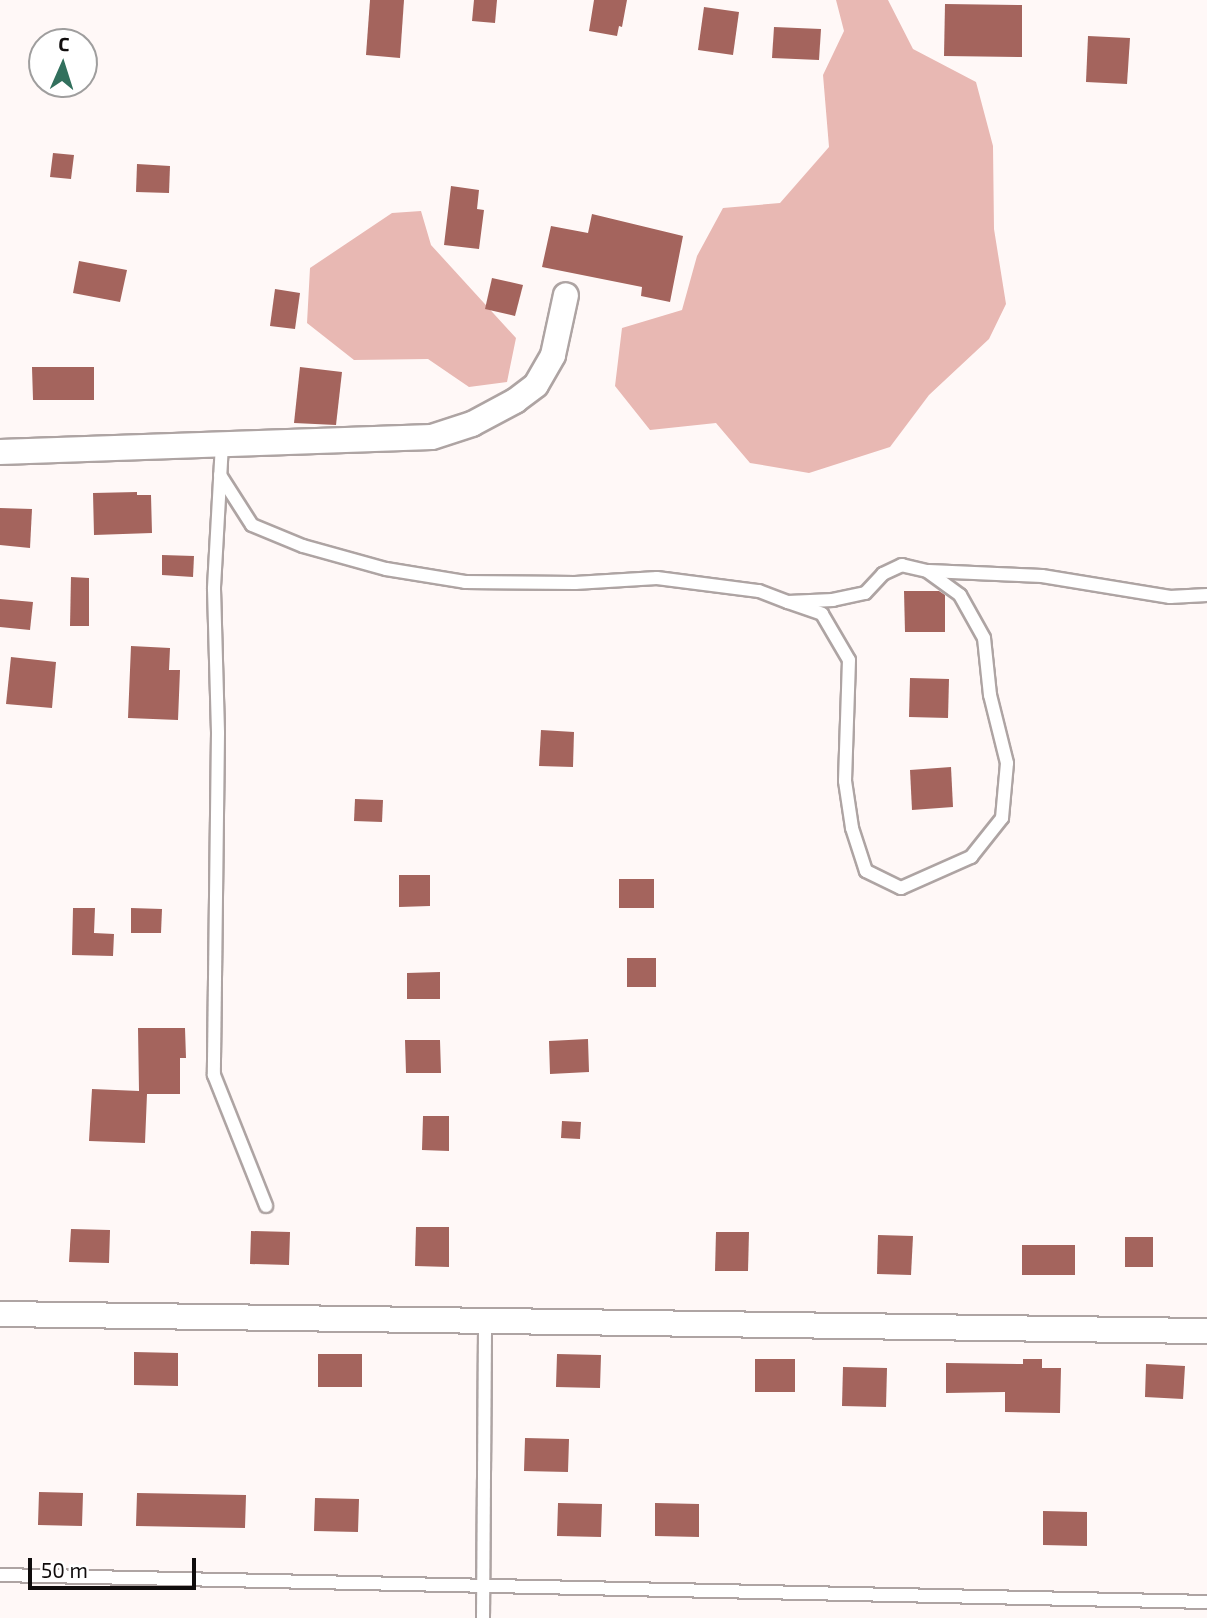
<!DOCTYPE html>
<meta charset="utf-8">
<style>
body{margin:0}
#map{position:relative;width:1207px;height:1618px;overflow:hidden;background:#fff8f7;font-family:"Exo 2",sans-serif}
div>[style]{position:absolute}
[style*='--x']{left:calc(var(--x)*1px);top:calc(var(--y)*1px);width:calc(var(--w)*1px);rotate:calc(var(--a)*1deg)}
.green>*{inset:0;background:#e8b8b3}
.building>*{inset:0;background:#a4645d}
.roads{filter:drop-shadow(2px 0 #aea4a3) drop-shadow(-2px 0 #aea4a3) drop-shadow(0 2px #aea4a3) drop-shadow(0 -2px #aea4a3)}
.service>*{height:12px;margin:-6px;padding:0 6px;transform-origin:6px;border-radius:6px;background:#fff}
.minor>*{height:24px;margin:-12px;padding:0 12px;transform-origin:12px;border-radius:12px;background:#fff}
span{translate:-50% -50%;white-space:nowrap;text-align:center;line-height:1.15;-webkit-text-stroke:5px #fff;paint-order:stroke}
.north{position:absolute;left:28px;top:28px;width:70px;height:70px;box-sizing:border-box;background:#fff;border:2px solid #9f9e9e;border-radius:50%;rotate:3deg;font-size:19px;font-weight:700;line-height:28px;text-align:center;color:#100d0d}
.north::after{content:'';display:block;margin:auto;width:24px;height:32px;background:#32705d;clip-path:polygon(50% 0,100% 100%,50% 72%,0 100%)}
.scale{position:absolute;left:28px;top:1558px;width:168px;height:32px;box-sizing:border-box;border:4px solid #100d0d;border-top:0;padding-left:9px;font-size:21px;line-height:24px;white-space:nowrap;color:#100d0d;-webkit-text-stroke:5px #fff;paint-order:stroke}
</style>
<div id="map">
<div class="green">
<div style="clip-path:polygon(836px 0,888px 0,913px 49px,976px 82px,993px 146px,994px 229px,1006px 304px,989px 339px,929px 395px,890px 447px,809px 473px,750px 463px,716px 423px,650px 430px,615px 386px,622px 328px,682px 310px,697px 256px,723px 208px,780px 203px,829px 147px,823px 75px,844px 31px)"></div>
<div style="clip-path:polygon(421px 211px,431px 245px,516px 338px,507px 382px,469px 387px,428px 359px,354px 360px,307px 323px,310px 268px,392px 213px)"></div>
</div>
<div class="building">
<div style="clip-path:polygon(370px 0,404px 0,400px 58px,366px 55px)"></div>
<div style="clip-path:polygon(474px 0,497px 0,495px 23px,472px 21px)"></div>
<div style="clip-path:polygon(594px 0,627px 0,622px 27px,619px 26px,617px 36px,589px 31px)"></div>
<div style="clip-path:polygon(945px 4px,1022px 5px,1022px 57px,944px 56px)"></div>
<div style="clip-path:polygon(704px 7px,739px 12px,733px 55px,698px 50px)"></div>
<div style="clip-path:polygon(774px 27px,821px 29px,819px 60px,772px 58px)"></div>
<div style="clip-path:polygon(1088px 36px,1130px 38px,1127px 84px,1086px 82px)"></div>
<div style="clip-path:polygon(53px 153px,74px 155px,71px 179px,50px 177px)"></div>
<div style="clip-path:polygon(137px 164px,170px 166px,169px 193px,136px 192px)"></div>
<div style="clip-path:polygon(451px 186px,479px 190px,477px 209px,484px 210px,479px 249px,444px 245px)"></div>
<div style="clip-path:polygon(592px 214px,683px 236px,670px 302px,641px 296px,642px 287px,542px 267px,551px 226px,588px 233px)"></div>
<div style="clip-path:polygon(79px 261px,127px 270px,120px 302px,73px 293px)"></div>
<div style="clip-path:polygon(492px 278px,523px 285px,515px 316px,485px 309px)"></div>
<div style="clip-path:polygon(275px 289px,300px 293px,295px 329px,270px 326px)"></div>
<div style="clip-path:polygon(32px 367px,94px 367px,94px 400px,33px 400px)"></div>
<div style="clip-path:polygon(300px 367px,342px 372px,336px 425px,294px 423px)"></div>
<div style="clip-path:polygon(137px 492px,137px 495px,151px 495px,152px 533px,94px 535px,93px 493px)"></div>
<div style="clip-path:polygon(0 508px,32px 509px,30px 548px,0 545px)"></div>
<div style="clip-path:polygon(162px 555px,194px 556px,193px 577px,162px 575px)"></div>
<div style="clip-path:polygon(71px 577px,89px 578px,89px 626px,70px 626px)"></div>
<div style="clip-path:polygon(904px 591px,939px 591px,945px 595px,945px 632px,905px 632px)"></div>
<div style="clip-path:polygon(0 599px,33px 602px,30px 630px,0 627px)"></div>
<div style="clip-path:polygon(131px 646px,170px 648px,169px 670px,180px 670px,178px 720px,128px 718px)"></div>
<div style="clip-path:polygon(11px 657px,56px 662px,52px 708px,6px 704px)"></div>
<div style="clip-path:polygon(910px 678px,949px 679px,948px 718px,909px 717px)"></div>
<div style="clip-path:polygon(541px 730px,574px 732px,573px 767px,539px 766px)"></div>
<div style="clip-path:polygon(951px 767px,953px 807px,912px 810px,910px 770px)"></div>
<div style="clip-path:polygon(355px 799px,383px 800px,382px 822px,354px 821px)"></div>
<div style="clip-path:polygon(399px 875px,430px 875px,430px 906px,399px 907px)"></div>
<div style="clip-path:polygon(619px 879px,654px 879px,654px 908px,619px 908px)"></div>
<div style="clip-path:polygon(73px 908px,95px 908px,94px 933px,114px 934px,113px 956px,72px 955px)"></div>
<div style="clip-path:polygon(131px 908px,162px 909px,161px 933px,131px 933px)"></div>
<div style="clip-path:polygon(627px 958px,656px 958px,656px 987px,627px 987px)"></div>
<div style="clip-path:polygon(440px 972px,440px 999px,407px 999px,407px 973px)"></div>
<div style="clip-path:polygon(138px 1028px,185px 1028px,186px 1058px,180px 1058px,180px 1094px,147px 1094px,145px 1143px,89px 1141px,92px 1089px,139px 1091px)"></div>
<div style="clip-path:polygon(588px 1039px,589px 1072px,550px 1074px,549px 1041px)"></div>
<div style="clip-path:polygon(405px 1040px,440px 1040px,441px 1073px,406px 1073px)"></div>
<div style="clip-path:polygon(423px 1116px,449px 1116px,449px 1151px,422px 1150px)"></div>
<div style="clip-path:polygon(562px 1121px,581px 1122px,580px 1139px,561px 1138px)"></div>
<div style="clip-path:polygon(416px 1227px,449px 1227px,449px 1267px,415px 1266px)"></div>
<div style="clip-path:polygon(71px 1229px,110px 1230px,109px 1263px,69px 1262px)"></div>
<div style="clip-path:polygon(251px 1231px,290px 1232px,289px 1265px,250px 1264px)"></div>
<div style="clip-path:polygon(716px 1232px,749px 1232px,748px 1271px,715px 1271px)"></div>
<div style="clip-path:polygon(878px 1235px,913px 1236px,911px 1275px,877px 1274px)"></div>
<div style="clip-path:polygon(1125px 1237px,1153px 1237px,1153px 1267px,1125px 1267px)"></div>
<div style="clip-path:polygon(1022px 1245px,1075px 1245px,1075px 1275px,1022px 1275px)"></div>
<div style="clip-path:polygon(134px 1352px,178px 1353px,178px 1386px,134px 1385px)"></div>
<div style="clip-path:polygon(318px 1354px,362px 1354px,362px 1387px,318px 1387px)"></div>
<div style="clip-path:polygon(557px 1354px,601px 1355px,600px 1388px,556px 1387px)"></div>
<div style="clip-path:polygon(755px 1359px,795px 1359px,795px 1392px,755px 1392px)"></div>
<div style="clip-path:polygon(1023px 1359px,1042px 1359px,1042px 1368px,1061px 1368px,1060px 1413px,1005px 1412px,1005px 1392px,946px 1393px,946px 1363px,1023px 1364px)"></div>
<div style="clip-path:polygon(1146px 1364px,1185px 1366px,1183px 1399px,1145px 1397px)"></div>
<div style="clip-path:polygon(843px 1367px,887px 1368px,886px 1407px,842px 1406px)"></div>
<div style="clip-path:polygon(525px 1438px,569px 1439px,568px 1472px,524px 1471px)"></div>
<div style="clip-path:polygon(39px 1492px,83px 1493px,82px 1526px,38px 1525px)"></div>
<div style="clip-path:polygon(137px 1493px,246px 1495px,245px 1528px,136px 1526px)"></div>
<div style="clip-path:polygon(315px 1498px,359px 1499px,358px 1532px,314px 1531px)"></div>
<div style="clip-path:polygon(558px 1503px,602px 1504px,601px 1537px,557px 1536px)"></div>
<div style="clip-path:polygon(655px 1503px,699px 1504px,699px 1537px,655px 1536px)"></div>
<div style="clip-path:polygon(1043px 1511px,1087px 1512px,1087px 1546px,1043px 1545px)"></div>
</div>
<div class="roads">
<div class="service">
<div style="--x:222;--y:444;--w:145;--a:93.2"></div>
<div style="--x:214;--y:589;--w:144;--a:88.4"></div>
<div style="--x:218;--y:733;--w:342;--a:90.7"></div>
<div style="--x:214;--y:1075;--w:141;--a:68.3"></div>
<div style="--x:220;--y:475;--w:59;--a:57.4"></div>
<div style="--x:252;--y:525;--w:55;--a:22.4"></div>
<div style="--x:303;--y:546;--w:86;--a:15.5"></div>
<div style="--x:386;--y:569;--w:80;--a:9.3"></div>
<div style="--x:465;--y:582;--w:110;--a:0.5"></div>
<div style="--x:575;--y:583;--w:82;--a:-3.5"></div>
<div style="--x:657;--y:578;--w:103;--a:7.3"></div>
<div style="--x:759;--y:591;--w:31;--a:21"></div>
<div style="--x:788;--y:602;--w:36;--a:19"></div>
<div style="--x:822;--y:614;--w:53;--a:59.6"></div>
<div style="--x:849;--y:660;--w:121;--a:91.9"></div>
<div style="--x:845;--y:781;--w:48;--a:81.5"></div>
<div style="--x:852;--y:828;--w:45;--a:72"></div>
<div style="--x:866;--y:871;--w:39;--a:26"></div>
<div style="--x:901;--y:888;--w:77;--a:-23.9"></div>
<div style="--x:971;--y:857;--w:50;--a:-51.5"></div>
<div style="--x:1002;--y:818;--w:55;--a:-84.8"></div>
<div style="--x:1007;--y:763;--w:70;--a:-104"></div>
<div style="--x:990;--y:695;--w:57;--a:-96"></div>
<div style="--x:984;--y:638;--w:49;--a:-119.2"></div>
<div style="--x:960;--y:595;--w:41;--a:-144"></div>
<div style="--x:927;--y:571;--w:26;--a:-167"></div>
<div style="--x:902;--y:565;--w:21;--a:155"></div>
<div style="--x:883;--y:574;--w:26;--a:133"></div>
<div style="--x:865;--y:593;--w:33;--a:168"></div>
<div style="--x:833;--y:600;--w:45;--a:177.5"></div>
<div style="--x:929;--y:571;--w:113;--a:2.5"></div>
<div style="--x:1042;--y:576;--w:130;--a:9.3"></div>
<div style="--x:1170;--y:597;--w:37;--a:-3"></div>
<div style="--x:0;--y:1575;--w:1207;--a:1.28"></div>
<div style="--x:483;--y:1618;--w:297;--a:-89.6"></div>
</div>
<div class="minor">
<div style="--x:0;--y:452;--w:432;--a:-2"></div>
<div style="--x:432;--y:437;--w:42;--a:-18"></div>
<div style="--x:472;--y:424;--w:49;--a:-28.1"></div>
<div style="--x:515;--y:401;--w:26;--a:-37"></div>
<div style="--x:536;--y:385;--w:34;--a:-60"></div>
<div style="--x:553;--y:355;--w:61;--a:-77.8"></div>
<div style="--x:0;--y:1314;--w:1207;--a:0.81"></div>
</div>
</div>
<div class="north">С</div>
<div class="scale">50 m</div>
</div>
